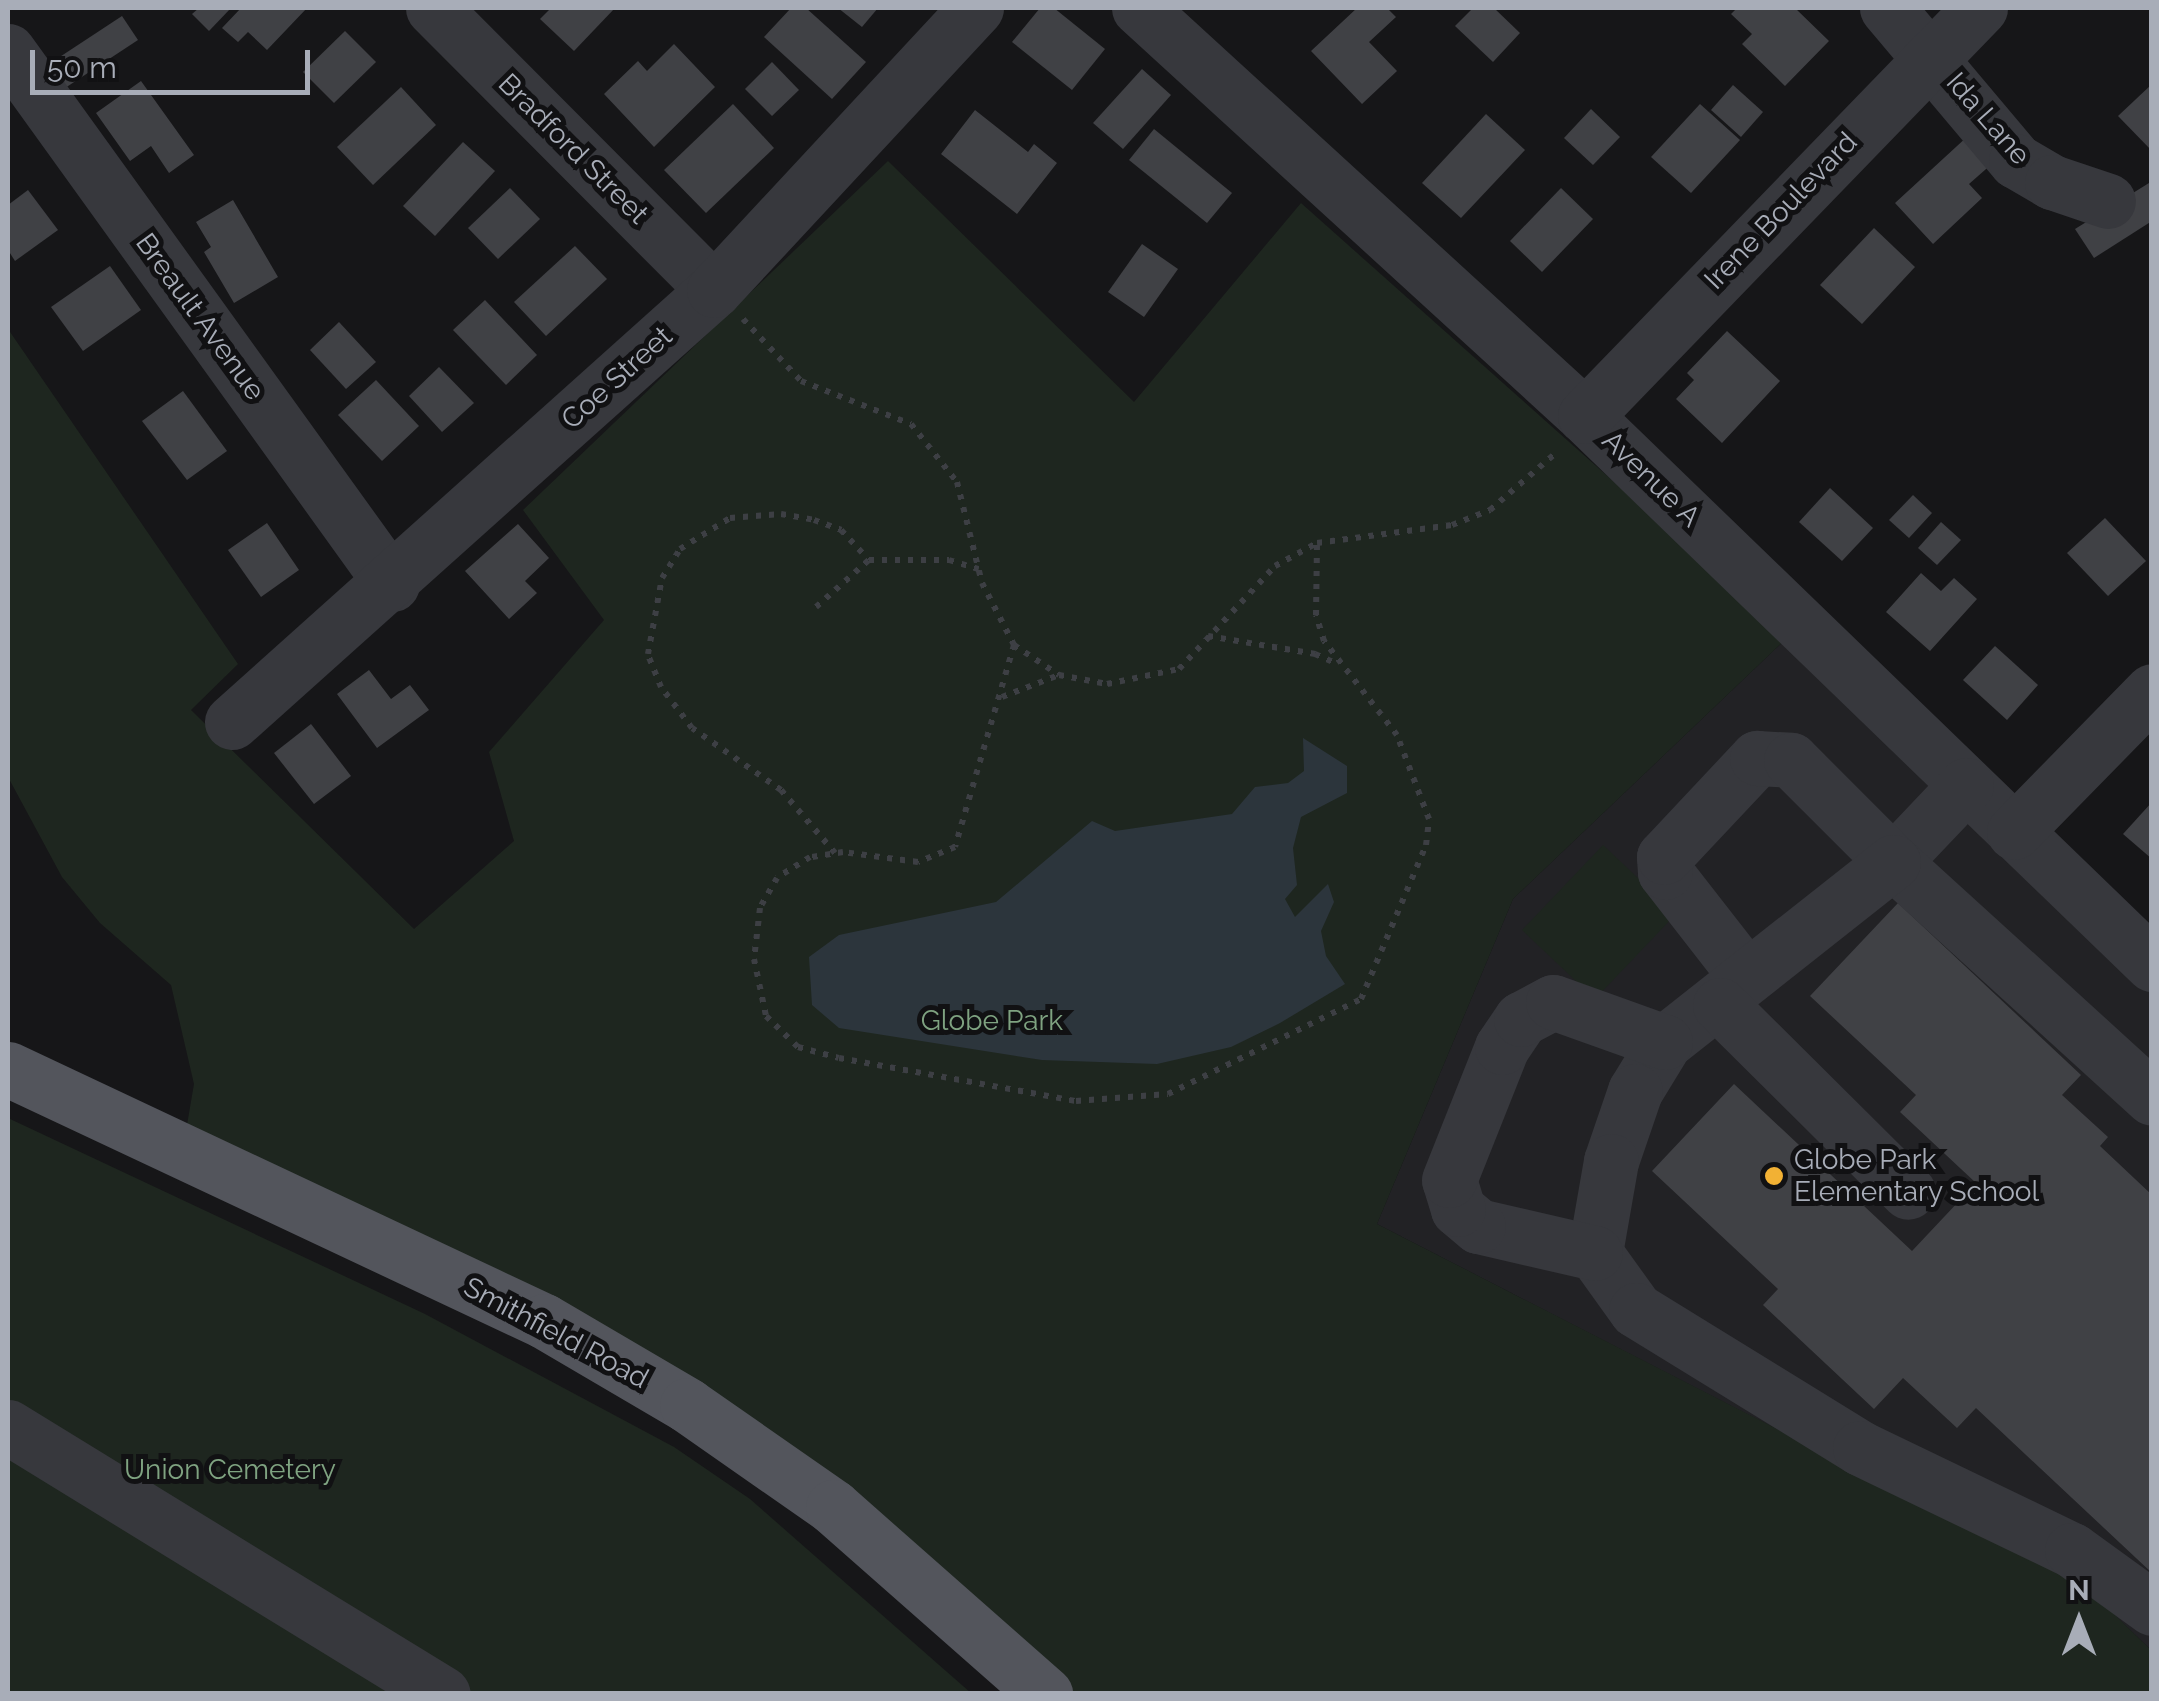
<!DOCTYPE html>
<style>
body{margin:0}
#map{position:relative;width:2159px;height:1701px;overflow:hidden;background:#161618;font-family:Raleway,sans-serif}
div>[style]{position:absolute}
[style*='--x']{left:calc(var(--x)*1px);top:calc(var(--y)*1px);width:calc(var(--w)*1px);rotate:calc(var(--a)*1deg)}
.built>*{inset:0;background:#222225}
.green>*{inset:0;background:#1e261f}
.water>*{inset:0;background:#2c353c}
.building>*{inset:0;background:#404145}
.path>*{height:6px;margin-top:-3px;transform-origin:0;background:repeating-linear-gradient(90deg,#3d3f44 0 5px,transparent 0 13px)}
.minor>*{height:55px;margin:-27.5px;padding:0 27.5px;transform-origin:27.5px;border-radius:27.5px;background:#37383d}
.major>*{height:55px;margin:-27.5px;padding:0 27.5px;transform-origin:27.5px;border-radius:27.5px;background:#53555c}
.dots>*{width:28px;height:28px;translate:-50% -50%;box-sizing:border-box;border:5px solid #111113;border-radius:50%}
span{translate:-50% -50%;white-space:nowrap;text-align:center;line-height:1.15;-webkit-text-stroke:10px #111113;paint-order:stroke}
.street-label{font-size:28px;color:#a8adb8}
.park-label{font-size:28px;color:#7fa381}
.poi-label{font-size:28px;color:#a8adb8}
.left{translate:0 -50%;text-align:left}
.frame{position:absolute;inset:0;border:10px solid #a8adb8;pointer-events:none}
.north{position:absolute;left:2029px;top:1571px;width:100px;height:100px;-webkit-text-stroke:8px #111113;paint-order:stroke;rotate:0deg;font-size:28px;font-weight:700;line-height:40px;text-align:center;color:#a8adb8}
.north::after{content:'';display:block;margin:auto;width:35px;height:45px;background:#a8adb8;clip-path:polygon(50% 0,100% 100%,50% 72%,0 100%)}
.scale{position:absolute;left:30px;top:50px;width:280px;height:45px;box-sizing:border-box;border:5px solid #a8adb8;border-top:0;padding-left:12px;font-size:30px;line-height:35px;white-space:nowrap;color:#a8adb8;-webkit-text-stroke:8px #111113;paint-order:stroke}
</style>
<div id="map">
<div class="built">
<div style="clip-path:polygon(1788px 637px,2151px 974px,2151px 1650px,2086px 1588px,1377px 1224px,1513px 899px)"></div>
</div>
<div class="green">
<div style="clip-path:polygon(888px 161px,1134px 402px,1301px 203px,1788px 637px,1513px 899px,1377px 1224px,2087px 1588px,2151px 1650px,2151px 1693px,1032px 1693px,681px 1407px,181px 1160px,194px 1084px,171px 985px,100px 923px,62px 877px,8px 777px,8px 329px,238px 664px,191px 710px,414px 929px,514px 841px,489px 752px,604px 620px,523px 510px)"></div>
<div style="clip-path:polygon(1603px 845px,1676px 914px,1595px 999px,1522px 930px)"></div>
<div style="clip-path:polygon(8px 1118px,425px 1314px,674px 1447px,750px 1499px,971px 1693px,8px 1693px)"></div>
</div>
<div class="water">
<div style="clip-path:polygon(1303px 738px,1347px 766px,1347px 793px,1301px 817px,1293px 848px,1297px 885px,1285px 899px,1295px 917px,1328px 884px,1334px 902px,1321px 931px,1326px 956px,1345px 984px,1280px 1023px,1231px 1047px,1157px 1064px,1042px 1060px,839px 1028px,812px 1005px,809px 957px,839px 935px,996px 902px,1092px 821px,1115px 831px,1232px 814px,1255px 787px,1288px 783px,1304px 771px)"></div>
</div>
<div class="building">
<div style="clip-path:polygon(199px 8px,231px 8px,209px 31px,192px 14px)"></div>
<div style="clip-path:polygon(241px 8px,307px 8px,267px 50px,248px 32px,238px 42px,222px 28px)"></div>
<div style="clip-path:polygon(551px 8px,615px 8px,574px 51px,540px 19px)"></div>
<div style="clip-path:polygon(791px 8px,806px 8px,866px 62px,832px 99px,764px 37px)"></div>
<div style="clip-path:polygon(838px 8px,878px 8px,862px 27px)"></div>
<div style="clip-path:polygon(1040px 8px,1054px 8px,1105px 49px,1072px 90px,1012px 42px)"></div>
<div style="clip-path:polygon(1357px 8px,1387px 8px,1396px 17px,1369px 42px,1397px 71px,1362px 104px,1311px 51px)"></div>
<div style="clip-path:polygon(1473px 8px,1494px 8px,1520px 33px,1493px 62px,1455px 26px)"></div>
<div style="clip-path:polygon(1737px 8px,1795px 8px,1829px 41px,1785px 86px,1742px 44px,1752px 34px,1731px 14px)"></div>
<div style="clip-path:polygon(122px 16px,138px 40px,62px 90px,46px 66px)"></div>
<div style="clip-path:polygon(345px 31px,376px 62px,334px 103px,303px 72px)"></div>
<div style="clip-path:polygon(674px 44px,715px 87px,654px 147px,604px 94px,638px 61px,647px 71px)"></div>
<div style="clip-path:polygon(772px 62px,799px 90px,772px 116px,745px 89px)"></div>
<div style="clip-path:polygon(1142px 69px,1171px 95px,1123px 149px,1093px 123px)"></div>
<div style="clip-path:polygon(141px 81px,194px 155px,169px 173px,151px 146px,130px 161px,96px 113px)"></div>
<div style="clip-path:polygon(2152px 84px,2152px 151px,2118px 116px)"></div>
<div style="clip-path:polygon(1733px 85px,1763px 112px,1741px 137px,1711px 110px)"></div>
<div style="clip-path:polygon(401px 87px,436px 125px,373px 185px,337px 147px)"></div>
<div style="clip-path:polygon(733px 104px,774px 148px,706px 213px,664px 170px)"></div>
<div style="clip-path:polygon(1700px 104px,1740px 140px,1691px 193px,1651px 157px)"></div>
<div style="clip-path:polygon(1591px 109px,1620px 137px,1593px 165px,1564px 138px)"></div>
<div style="clip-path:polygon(975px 110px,1028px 152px,1034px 144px,1057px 163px,1017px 214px,941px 154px)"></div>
<div style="clip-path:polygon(1486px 114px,1525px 150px,1461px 218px,1422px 183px)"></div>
<div style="clip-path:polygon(1154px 129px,1232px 193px,1207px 223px,1129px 160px)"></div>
<div style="clip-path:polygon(1969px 135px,1994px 162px,1969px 184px,1982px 198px,1933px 244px,1895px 203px)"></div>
<div style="clip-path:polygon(463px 142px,495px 171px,435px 236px,403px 206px)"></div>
<div style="clip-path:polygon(2149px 183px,2152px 221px,2094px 258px,2075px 229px)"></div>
<div style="clip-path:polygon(510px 188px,540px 219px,498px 259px,468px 228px)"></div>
<div style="clip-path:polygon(1561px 188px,1593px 219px,1542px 272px,1510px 241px)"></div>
<div style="clip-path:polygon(28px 190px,58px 230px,15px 261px,8px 250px,8px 205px)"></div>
<div style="clip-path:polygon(233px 200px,278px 277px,234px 303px,204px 252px,211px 247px,196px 222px)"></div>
<div style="clip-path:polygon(1874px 228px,1915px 267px,1862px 324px,1820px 285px)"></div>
<div style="clip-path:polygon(1142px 244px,1178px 269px,1144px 317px,1108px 292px)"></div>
<div style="clip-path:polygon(575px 246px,607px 279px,546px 336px,514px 302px)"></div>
<div style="clip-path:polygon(110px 266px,141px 310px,83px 351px,51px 307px)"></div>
<div style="clip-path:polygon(485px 300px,537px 355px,506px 385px,453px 330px)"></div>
<div style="clip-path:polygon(339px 322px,376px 362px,346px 389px,310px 350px)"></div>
<div style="clip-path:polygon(1727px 331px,1780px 381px,1722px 443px,1676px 399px,1694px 380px,1687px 373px)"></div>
<div style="clip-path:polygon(439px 367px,474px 403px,442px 432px,409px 396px)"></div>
<div style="clip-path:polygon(376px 380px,419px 426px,382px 461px,338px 415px)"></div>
<div style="clip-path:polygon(183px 391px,227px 451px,187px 480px,142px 421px)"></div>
<div style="clip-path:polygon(1830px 488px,1873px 528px,1842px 561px,1799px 522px)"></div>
<div style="clip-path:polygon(1913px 495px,1932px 513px,1909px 538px,1889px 520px)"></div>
<div style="clip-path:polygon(2105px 518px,2146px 561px,2108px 596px,2067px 553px)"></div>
<div style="clip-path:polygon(1941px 522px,1961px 540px,1937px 565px,1918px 548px)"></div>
<div style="clip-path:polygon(267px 523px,299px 570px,261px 597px,228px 550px)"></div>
<div style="clip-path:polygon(518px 524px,549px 558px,525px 581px,537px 593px,509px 619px,465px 571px)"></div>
<div style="clip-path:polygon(1921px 573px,1941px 591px,1954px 578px,1977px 599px,1930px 651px,1886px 612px)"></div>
<div style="clip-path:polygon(1995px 646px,2038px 685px,2007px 720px,1963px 680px)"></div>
<div style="clip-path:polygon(369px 670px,391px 699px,410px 685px,429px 710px,377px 748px,337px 694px)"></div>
<div style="clip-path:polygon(311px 724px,351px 776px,314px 804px,274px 753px)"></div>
<div style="clip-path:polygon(2152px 802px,2152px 859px,2123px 834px)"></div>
<div style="clip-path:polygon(1898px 903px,2081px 1075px,2062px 1095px,2108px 1137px,2100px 1146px,2152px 1195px,2152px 1573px,1976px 1408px,1957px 1428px,1903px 1378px,1874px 1409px,1763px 1305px,1778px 1289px,1652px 1171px,1734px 1084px,1912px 1251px,1976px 1183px,1900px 1112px,1916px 1095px,1810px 996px)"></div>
</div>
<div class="path">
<div style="--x:743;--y:319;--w:85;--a:46.9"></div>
<div style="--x:801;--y:381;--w:118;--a:21.4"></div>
<div style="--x:911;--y:424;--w:74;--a:51.6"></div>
<div style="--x:957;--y:482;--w:104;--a:76.1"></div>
<div style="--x:982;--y:583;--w:70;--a:62.7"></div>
<div style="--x:1014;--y:645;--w:54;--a:33.7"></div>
<div style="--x:1059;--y:675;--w:49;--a:10.6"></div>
<div style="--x:1107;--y:684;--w:74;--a:-11.8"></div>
<div style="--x:1179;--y:669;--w:141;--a:-47"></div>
<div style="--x:1275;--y:566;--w:48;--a:-28.7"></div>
<div style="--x:1317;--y:543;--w:136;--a:-7.6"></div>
<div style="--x:1452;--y:525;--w:41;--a:-21.5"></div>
<div style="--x:1490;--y:510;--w:89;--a:-40.9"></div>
<div style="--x:816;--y:607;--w:71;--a:-41.6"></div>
<div style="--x:869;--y:560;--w:80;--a:0"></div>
<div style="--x:949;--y:560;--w:31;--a:17"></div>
<div style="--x:1208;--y:636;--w:109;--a:9.5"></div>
<div style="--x:1315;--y:654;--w:24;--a:24"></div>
<div style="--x:1014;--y:645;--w:210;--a:106.3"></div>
<div style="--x:955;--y:847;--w:40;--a:158"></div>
<div style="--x:918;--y:862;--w:76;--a:-172.4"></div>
<div style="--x:843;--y:852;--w:33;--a:171"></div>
<div style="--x:810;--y:857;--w:39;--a:148"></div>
<div style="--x:777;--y:878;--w:34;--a:120"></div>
<div style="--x:760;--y:908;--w:51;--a:96.7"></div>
<div style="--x:754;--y:959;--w:58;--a:78.1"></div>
<div style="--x:766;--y:1016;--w:45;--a:44.1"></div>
<div style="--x:798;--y:1047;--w:42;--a:15"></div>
<div style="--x:839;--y:1058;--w:241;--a:10.3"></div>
<div style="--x:1076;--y:1101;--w:92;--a:-4.4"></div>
<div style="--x:1168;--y:1094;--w:215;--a:-26.2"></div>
<div style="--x:1361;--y:999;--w:167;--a:-67.1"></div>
<div style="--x:1426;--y:845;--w:26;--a:-83"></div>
<div style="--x:1429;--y:819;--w:90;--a:-110.9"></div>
<div style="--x:1397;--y:735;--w:119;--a:-127.8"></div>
<div style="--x:1324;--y:641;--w:27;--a:-107"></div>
<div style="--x:1316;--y:615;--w:72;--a:-89.2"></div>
<div style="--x:1002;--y:697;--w:61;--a:-21.1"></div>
<div style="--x:835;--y:853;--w:83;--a:-130.6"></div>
<div style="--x:781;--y:790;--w:108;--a:-145.1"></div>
<div style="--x:692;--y:728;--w:51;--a:-127.1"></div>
<div style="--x:661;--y:687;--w:35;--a:-112"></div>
<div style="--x:648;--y:654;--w:77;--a:-79.6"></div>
<div style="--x:662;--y:578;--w:34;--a:-58"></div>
<div style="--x:680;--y:549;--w:59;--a:-31.8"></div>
<div style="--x:730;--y:518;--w:51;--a:-4.5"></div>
<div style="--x:781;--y:514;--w:34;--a:10"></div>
<div style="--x:814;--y:520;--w:29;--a:20"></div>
<div style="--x:841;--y:530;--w:41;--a:47"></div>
</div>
<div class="minor">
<div style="--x:433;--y:8;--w:398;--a:45.1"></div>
<div style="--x:1139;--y:8;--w:604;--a:42.45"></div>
<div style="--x:1585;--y:416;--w:789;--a:44.02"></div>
<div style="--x:1887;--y:8;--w:200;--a:49.9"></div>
<div style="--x:2016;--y:161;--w:42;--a:30.3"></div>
<div style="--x:2052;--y:182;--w:59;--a:18.7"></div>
<div style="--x:8;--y:51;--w:657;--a:54.23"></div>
<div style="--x:1585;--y:416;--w:568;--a:-45.93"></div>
<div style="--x:232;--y:722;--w:647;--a:-41.87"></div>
<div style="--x:714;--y:290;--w:385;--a:-47.1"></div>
<div style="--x:1966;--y:785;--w:106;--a:133.5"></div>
<div style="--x:1893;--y:862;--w:350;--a:42.3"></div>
<div style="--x:2014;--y:832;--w:197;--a:-45.6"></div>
<div style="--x:1746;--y:976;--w:132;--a:-127.9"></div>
<div style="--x:1665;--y:872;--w:15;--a:-94"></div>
<div style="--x:1664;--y:857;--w:136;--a:-46.8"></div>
<div style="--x:1757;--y:758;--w:34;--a:3"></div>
<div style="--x:1791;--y:760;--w:144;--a:45"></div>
<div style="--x:1893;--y:862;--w:290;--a:141.7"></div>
<div style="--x:1665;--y:1042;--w:57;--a:121.5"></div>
<div style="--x:1635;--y:1091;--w:74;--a:108.9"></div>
<div style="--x:1611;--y:1161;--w:93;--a:99.9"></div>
<div style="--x:1595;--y:1253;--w:70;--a:54.3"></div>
<div style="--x:1636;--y:1310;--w:263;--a:31.6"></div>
<div style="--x:1860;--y:1448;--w:235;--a:25.7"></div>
<div style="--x:2072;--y:1550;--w:99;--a:35.9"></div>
<div style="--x:1720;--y:1005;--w:265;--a:44.8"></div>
<div style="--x:1595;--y:1253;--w:120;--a:-167"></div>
<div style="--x:1478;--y:1226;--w:26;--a:-140"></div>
<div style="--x:1458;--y:1209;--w:30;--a:-107"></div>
<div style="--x:1449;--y:1180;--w:143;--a:-68.3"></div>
<div style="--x:1502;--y:1047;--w:34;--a:-56"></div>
<div style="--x:1521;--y:1019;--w:36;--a:-28"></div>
<div style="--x:1553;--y:1002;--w:119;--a:19.7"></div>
<div style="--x:8;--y:1427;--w:510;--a:31.54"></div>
</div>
<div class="major">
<div style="--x:8;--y:1069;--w:592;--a:25.18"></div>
<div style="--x:544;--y:1321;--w:166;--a:30.4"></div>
<div style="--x:687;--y:1405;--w:178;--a:34.9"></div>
<div style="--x:833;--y:1507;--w:283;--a:41.4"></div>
</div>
<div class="dots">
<div style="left:1774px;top:1176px;background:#f2b134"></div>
</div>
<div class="street-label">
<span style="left:1988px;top:119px;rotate:49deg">Ida Lane</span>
<span style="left:573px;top:149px;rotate:45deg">Bradford Street</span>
<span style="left:1781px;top:211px;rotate:-46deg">Irene Boulevard</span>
<span style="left:200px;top:317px;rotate:54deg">Breault Avenue</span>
<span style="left:617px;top:378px;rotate:-42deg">Coe Street</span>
<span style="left:1651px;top:479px;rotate:44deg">Avenue A</span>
<span style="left:556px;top:1333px;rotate:28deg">Smithfield Road</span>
</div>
<div class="park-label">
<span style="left:992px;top:1021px">Globe Park</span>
<span style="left:230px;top:1470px">Union Cemetery</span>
</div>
<div class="poi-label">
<span class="left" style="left:1794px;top:1176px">Globe Park<br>Elementary School</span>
</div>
<div class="frame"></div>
<div class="north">N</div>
<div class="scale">50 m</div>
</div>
